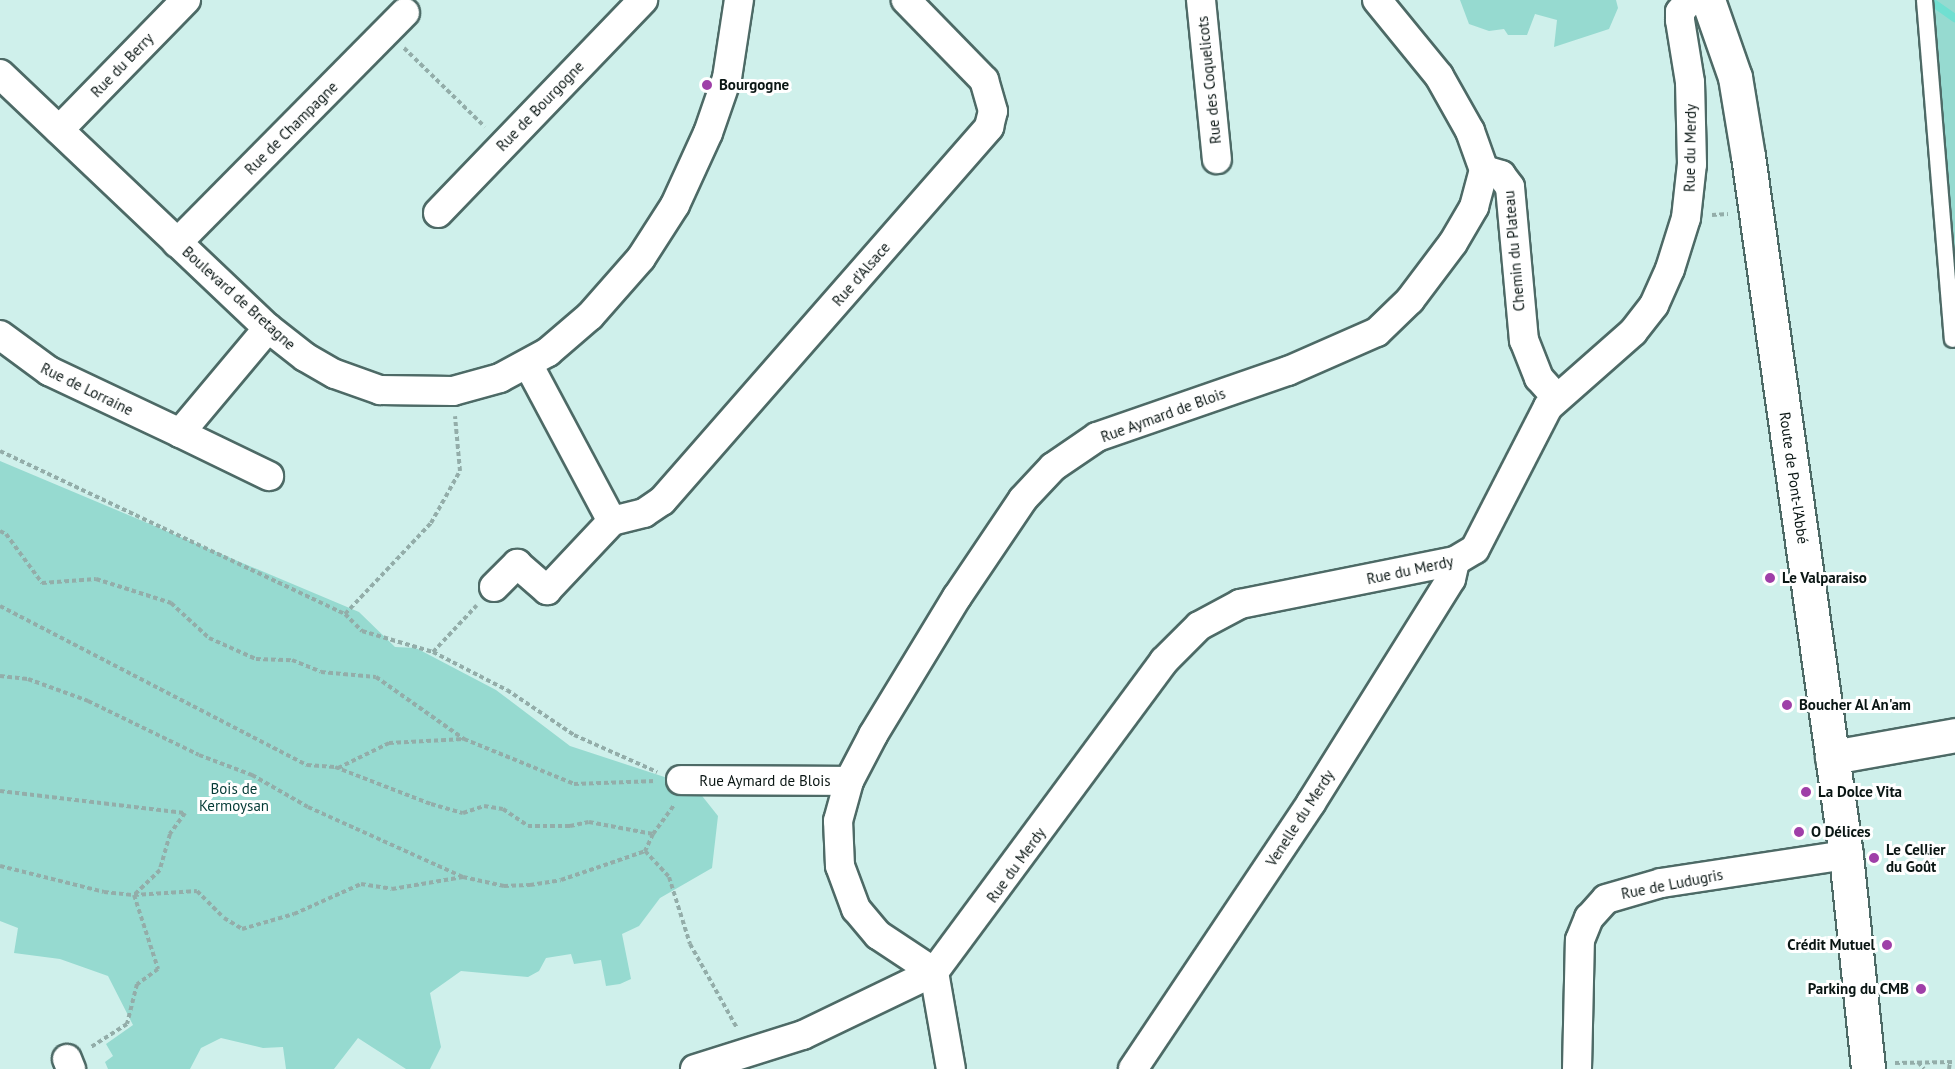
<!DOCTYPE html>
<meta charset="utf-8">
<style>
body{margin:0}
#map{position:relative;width:1955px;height:1069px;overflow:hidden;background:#cff0eb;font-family:"PT Sans",sans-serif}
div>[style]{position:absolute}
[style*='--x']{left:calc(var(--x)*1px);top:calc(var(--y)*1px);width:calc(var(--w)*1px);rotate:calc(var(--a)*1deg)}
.green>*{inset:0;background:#96dad0}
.stream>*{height:8px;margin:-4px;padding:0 4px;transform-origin:4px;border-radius:4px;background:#70dfd1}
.path>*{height:4px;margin-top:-2px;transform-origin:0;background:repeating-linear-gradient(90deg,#93ada9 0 4.5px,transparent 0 7.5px)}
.roads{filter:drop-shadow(2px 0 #4d6a66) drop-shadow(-2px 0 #4d6a66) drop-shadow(0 2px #4d6a66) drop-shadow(0 -2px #4d6a66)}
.service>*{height:15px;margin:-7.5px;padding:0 7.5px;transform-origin:7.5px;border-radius:7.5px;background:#fff}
.minor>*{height:28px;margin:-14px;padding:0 14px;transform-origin:14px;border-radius:14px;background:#fff}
.secondary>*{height:33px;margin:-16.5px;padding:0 16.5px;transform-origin:16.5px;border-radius:16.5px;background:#fff}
.dots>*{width:16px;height:16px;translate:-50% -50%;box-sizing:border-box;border:3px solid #fff;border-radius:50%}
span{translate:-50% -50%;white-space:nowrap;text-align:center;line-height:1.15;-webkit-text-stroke:6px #fff;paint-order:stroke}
.street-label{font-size:15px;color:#0a1614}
.poi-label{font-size:15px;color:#0a1614;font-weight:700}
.left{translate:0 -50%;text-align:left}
.right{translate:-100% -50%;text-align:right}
.park-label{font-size:15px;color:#043b36}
</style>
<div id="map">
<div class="green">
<div style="clip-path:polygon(1460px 0,1616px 0,1618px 8px,1609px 29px,1554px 47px,1557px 20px,1535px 14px,1527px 35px,1508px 35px,1504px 29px,1489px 31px,1469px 24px)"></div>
<div style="clip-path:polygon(1932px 0,1955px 0,1955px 333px,1937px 91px)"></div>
<div style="clip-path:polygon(0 461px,359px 612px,395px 647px,416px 648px,496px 690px,570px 746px,695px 787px,718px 816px,712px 868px,660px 898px,639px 926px,622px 934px,631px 979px,620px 984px,606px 986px,601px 960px,574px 964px,571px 954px,546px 958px,539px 971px,528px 977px,461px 971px,430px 993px,441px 1047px,430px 1069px,406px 1069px,358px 1038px,334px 1069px,286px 1069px,283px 1047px,263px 1048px,221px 1038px,201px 1048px,190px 1069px,108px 1069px,105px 1062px,113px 1056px,106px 1044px,133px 1025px,108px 976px,60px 959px,14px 953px,18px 928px,0 921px)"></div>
</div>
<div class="stream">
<div style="--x:1929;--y:0;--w:32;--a:35"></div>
</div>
<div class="path">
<div style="--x:404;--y:48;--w:113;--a:44.3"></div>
<div style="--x:1712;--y:215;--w:16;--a:-4"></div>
<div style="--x:0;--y:451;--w:382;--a:25.3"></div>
<div style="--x:345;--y:614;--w:24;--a:45"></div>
<div style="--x:362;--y:631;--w:74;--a:16.5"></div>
<div style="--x:433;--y:652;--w:64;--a:-46.9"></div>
<div style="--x:0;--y:531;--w:7;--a:27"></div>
<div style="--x:6;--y:534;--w:61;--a:53.7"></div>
<div style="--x:42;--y:583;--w:54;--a:-4.2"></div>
<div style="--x:96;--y:579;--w:79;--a:17.7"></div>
<div style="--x:171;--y:603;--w:52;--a:42.6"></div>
<div style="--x:209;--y:638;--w:51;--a:24.1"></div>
<div style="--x:256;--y:659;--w:36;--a:2"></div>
<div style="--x:292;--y:660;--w:31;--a:22"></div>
<div style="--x:321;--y:672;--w:55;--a:5.2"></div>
<div style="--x:376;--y:677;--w:108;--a:35.2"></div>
<div style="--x:464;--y:739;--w:119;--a:22.2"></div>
<div style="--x:574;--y:784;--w:82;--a:-2.1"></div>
<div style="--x:0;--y:606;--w:346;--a:27.4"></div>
<div style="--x:307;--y:765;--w:28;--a:4"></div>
<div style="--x:335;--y:767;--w:103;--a:21.1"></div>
<div style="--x:431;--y:804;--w:33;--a:16"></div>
<div style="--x:463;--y:813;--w:22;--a:-18"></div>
<div style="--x:484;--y:806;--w:19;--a:9"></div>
<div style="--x:503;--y:809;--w:30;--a:34"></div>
<div style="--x:528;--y:826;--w:42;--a:0"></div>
<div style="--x:570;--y:826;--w:19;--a:-12"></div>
<div style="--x:589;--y:822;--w:65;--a:10.6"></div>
<div style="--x:653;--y:834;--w:37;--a:-54"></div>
<div style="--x:345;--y:614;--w:125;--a:-46.6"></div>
<div style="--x:431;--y:523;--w:60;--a:-60.9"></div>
<div style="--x:460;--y:471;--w:55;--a:-95.2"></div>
<div style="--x:433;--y:652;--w:83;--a:27.2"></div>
<div style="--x:507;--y:690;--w:81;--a:33.9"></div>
<div style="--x:574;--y:735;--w:91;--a:24"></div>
<div style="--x:0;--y:676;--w:28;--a:6"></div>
<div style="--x:28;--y:679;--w:64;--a:20.1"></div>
<div style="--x:88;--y:701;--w:123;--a:25.9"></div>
<div style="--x:199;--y:755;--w:57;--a:20.7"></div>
<div style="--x:252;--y:775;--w:64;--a:29.7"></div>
<div style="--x:308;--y:807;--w:170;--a:24.3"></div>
<div style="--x:463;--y:877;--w:42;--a:12.4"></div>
<div style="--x:504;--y:886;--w:26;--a:-2"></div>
<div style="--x:530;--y:885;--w:31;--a:-9"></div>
<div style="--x:561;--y:880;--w:89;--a:-19"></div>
<div style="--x:338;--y:768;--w:57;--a:-26.1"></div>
<div style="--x:389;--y:743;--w:75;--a:-3.1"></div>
<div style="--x:0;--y:791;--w:186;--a:6.8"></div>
<div style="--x:185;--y:813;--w:26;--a:126"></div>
<div style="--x:170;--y:834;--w:37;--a:106"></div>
<div style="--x:160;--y:870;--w:36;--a:136"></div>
<div style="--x:134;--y:895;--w:78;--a:72"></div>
<div style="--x:158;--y:969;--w:26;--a:144"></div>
<div style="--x:137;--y:984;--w:41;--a:104"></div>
<div style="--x:127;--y:1024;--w:43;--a:147.4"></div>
<div style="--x:653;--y:834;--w:19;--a:115"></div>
<div style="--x:645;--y:851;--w:35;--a:47"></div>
<div style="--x:669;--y:877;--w:70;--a:72.6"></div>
<div style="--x:690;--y:944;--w:96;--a:60.8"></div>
<div style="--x:0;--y:866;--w:107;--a:14"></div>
<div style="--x:104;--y:892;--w:30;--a:6"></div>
<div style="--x:134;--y:895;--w:63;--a:-3.6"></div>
<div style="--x:197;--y:891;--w:38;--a:45"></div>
<div style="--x:224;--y:918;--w:21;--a:31"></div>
<div style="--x:242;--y:929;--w:54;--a:-16.1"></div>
<div style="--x:294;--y:914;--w:73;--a:-24.1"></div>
<div style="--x:361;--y:884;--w:31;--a:9"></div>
<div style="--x:392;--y:889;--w:72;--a:-9.6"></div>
<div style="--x:1918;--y:1062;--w:9;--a:49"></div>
<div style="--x:1895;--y:1063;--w:60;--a:-1"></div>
<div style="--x:1949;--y:1069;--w:7;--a:-82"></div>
</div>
<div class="roads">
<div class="service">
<div style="--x:1924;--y:0;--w:340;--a:85.3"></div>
</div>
<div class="minor">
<div style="--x:1201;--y:0;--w:160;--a:84.3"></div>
<div style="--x:1377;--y:0;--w:98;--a:50.8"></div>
<div style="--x:1439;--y:76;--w:63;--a:60.6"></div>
<div style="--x:1470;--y:131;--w:41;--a:70.3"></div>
<div style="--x:1484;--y:170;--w:18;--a:16"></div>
<div style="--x:1501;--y:175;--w:15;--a:53"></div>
<div style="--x:1510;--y:187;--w:154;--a:84.8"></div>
<div style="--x:1524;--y:340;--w:41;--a:68.5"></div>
<div style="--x:1539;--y:378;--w:27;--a:48"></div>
<div style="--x:0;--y:74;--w:369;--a:43.5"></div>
<div style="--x:268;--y:328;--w:47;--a:38.1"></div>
<div style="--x:305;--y:357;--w:34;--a:30"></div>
<div style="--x:335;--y:374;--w:48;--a:19.6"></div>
<div style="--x:380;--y:390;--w:73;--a:0.8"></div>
<div style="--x:453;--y:391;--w:49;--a:-15.5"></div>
<div style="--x:500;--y:378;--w:55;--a:-28.4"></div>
<div style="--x:548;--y:352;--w:55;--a:-40.6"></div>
<div style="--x:590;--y:316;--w:77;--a:-48.7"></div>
<div style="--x:641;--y:258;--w:63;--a:-57.3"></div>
<div style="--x:675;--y:205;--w:79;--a:-65.4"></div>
<div style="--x:708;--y:133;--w:58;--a:-70.9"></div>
<div style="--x:727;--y:78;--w:79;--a:-81.3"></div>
<div style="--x:59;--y:130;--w:182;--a:-45.7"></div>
<div style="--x:438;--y:213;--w:296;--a:-46.1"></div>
<div style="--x:177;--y:243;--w:324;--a:-45.3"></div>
<div style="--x:0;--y:335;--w:61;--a:36.3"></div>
<div style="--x:49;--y:371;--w:145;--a:25.3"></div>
<div style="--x:180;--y:433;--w:137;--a:-50"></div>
<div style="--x:528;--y:364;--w:178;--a:61.9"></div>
<div style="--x:180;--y:433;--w:99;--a:25.8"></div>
<div style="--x:494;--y:587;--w:33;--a:-45"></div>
<div style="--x:517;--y:564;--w:40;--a:41"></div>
<div style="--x:547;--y:590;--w:95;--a:-46.7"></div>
<div style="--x:612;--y:521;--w:33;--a:-14"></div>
<div style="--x:644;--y:513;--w:22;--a:-34"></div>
<div style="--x:662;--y:501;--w:497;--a:-48.8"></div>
<div style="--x:989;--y:127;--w:16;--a:-76"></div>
<div style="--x:993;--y:111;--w:32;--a:-106"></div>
<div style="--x:984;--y:80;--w:112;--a:-134.3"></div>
<div style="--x:681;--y:780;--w:168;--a:0.3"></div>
<div style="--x:934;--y:972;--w:67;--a:-146.5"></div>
<div style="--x:878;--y:935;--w:34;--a:-130"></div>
<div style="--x:856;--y:909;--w:46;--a:-110.4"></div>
<div style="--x:840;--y:866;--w:45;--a:-92.5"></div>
<div style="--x:838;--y:821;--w:41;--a:-74.6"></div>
<div style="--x:849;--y:781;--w:52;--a:-62.4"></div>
<div style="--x:873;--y:735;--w:162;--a:-58.7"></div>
<div style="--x:957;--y:597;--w:118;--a:-56"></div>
<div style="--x:1023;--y:499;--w:44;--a:-46.8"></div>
<div style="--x:1053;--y:467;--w:53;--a:-34.3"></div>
<div style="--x:1097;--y:437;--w:202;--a:-19.1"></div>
<div style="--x:1288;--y:371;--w:97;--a:-23.7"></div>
<div style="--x:1377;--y:332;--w:46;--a:-44.1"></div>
<div style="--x:1410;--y:300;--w:71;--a:-53"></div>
<div style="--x:1453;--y:243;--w:42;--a:-59.7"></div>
<div style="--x:1474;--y:207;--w:38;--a:-75"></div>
<div style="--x:934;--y:972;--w:98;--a:80.1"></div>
<div style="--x:67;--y:1059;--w:11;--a:68"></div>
<div style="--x:695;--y:1069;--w:113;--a:-17.5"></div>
<div style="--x:803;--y:1035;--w:145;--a:-25.7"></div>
<div style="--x:934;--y:972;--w:387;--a:-53.5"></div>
<div style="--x:1164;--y:661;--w:49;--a:-45"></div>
<div style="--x:1199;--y:626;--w:47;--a:-28.2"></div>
<div style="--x:1240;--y:604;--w:219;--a:-11.3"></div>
<div style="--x:1455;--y:561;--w:23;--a:-31"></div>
<div style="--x:1475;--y:549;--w:160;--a:-62.8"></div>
<div style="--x:1548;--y:407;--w:113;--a:-41.4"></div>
<div style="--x:1633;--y:332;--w:34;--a:-52"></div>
<div style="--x:1654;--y:305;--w:39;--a:-66"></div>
<div style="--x:1670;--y:269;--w:53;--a:-72.6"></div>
<div style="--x:1686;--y:218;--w:54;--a:-83.7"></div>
<div style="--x:1692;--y:164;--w:82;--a:-91.4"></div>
<div style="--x:1690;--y:82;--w:63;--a:-99.2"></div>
<div style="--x:1680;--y:20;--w:8;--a:-90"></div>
<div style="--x:1680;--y:12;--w:16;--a:-50"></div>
<div style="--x:1133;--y:1069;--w:320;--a:-56.2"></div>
<div style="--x:1311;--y:803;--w:264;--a:-58"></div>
<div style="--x:1451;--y:579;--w:18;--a:-77"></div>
<div style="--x:1577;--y:1069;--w:129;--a:-88.7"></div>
<div style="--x:1580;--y:940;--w:24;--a:-68"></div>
<div style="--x:1589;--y:918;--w:25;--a:-48"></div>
<div style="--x:1606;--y:899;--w:57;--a:-16.2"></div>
<div style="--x:1661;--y:883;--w:187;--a:-8.6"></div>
</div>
<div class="secondary">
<div style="--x:1708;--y:0;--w:82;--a:70.7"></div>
<div style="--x:1735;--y:77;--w:80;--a:80.7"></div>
<div style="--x:1748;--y:156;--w:706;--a:82.02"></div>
<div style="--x:1846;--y:855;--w:215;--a:84.1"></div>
<div style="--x:1832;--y:757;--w:125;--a:-10.1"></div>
</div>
</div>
<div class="dots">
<div style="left:707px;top:85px;background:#9f3fa8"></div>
<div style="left:1770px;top:578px;background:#9f3fa8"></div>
<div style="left:1787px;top:705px;background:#9f3fa8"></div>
<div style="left:1806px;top:792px;background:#9f3fa8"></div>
<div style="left:1799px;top:832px;background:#9f3fa8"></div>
<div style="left:1874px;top:858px;background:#9f3fa8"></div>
<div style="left:1887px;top:945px;background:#9f3fa8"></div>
<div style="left:1921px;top:989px;background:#9f3fa8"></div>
</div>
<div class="street-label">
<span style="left:122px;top:65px;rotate:-46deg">Rue du Berry</span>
<span style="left:1209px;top:80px;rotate:-96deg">Rue des Coquelicots</span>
<span style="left:540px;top:106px;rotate:-46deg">Rue de Bourgogne</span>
<span style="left:291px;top:128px;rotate:-45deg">Rue de Champagne</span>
<span style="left:1690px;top:148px;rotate:-89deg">Rue du Merdy</span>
<span style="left:1514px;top:251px;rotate:-95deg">Chemin du Plateau</span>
<span style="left:861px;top:274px;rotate:-49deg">Rue d'Alsace</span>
<span style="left:239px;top:298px;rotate:42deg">Boulevard de Bretagne</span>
<span style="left:87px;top:389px;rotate:26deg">Rue de Lorraine</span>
<span style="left:1163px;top:415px;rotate:-20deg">Rue Aymard de Blois</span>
<span style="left:1794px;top:478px;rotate:82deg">Route de Pont-l'Abbé</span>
<span style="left:1410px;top:570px;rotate:-12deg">Rue du Merdy</span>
<span style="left:765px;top:781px">Rue Aymard de Blois</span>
<span style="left:1300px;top:818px;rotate:-57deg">Venelle du Merdy</span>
<span style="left:1016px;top:865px;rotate:-54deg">Rue du Merdy</span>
<span style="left:1672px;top:884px;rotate:-11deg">Rue de Ludugris</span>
</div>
<div class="poi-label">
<span class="left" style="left:719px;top:85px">Bourgogne</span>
<span class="left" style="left:1782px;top:578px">Le Valparaiso</span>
<span class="left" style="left:1799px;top:705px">Boucher Al An'am</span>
<span class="left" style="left:1818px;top:792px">La Dolce Vita</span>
<span class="left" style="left:1811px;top:832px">O Délices</span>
<span class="left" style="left:1886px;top:858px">Le Cellier<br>du Goût</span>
<span class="right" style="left:1875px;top:945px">Crédit Mutuel</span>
<span class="right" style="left:1909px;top:989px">Parking du CMB</span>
</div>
<div class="park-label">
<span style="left:234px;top:797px">Bois de<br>Kermoysan</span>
</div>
</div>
